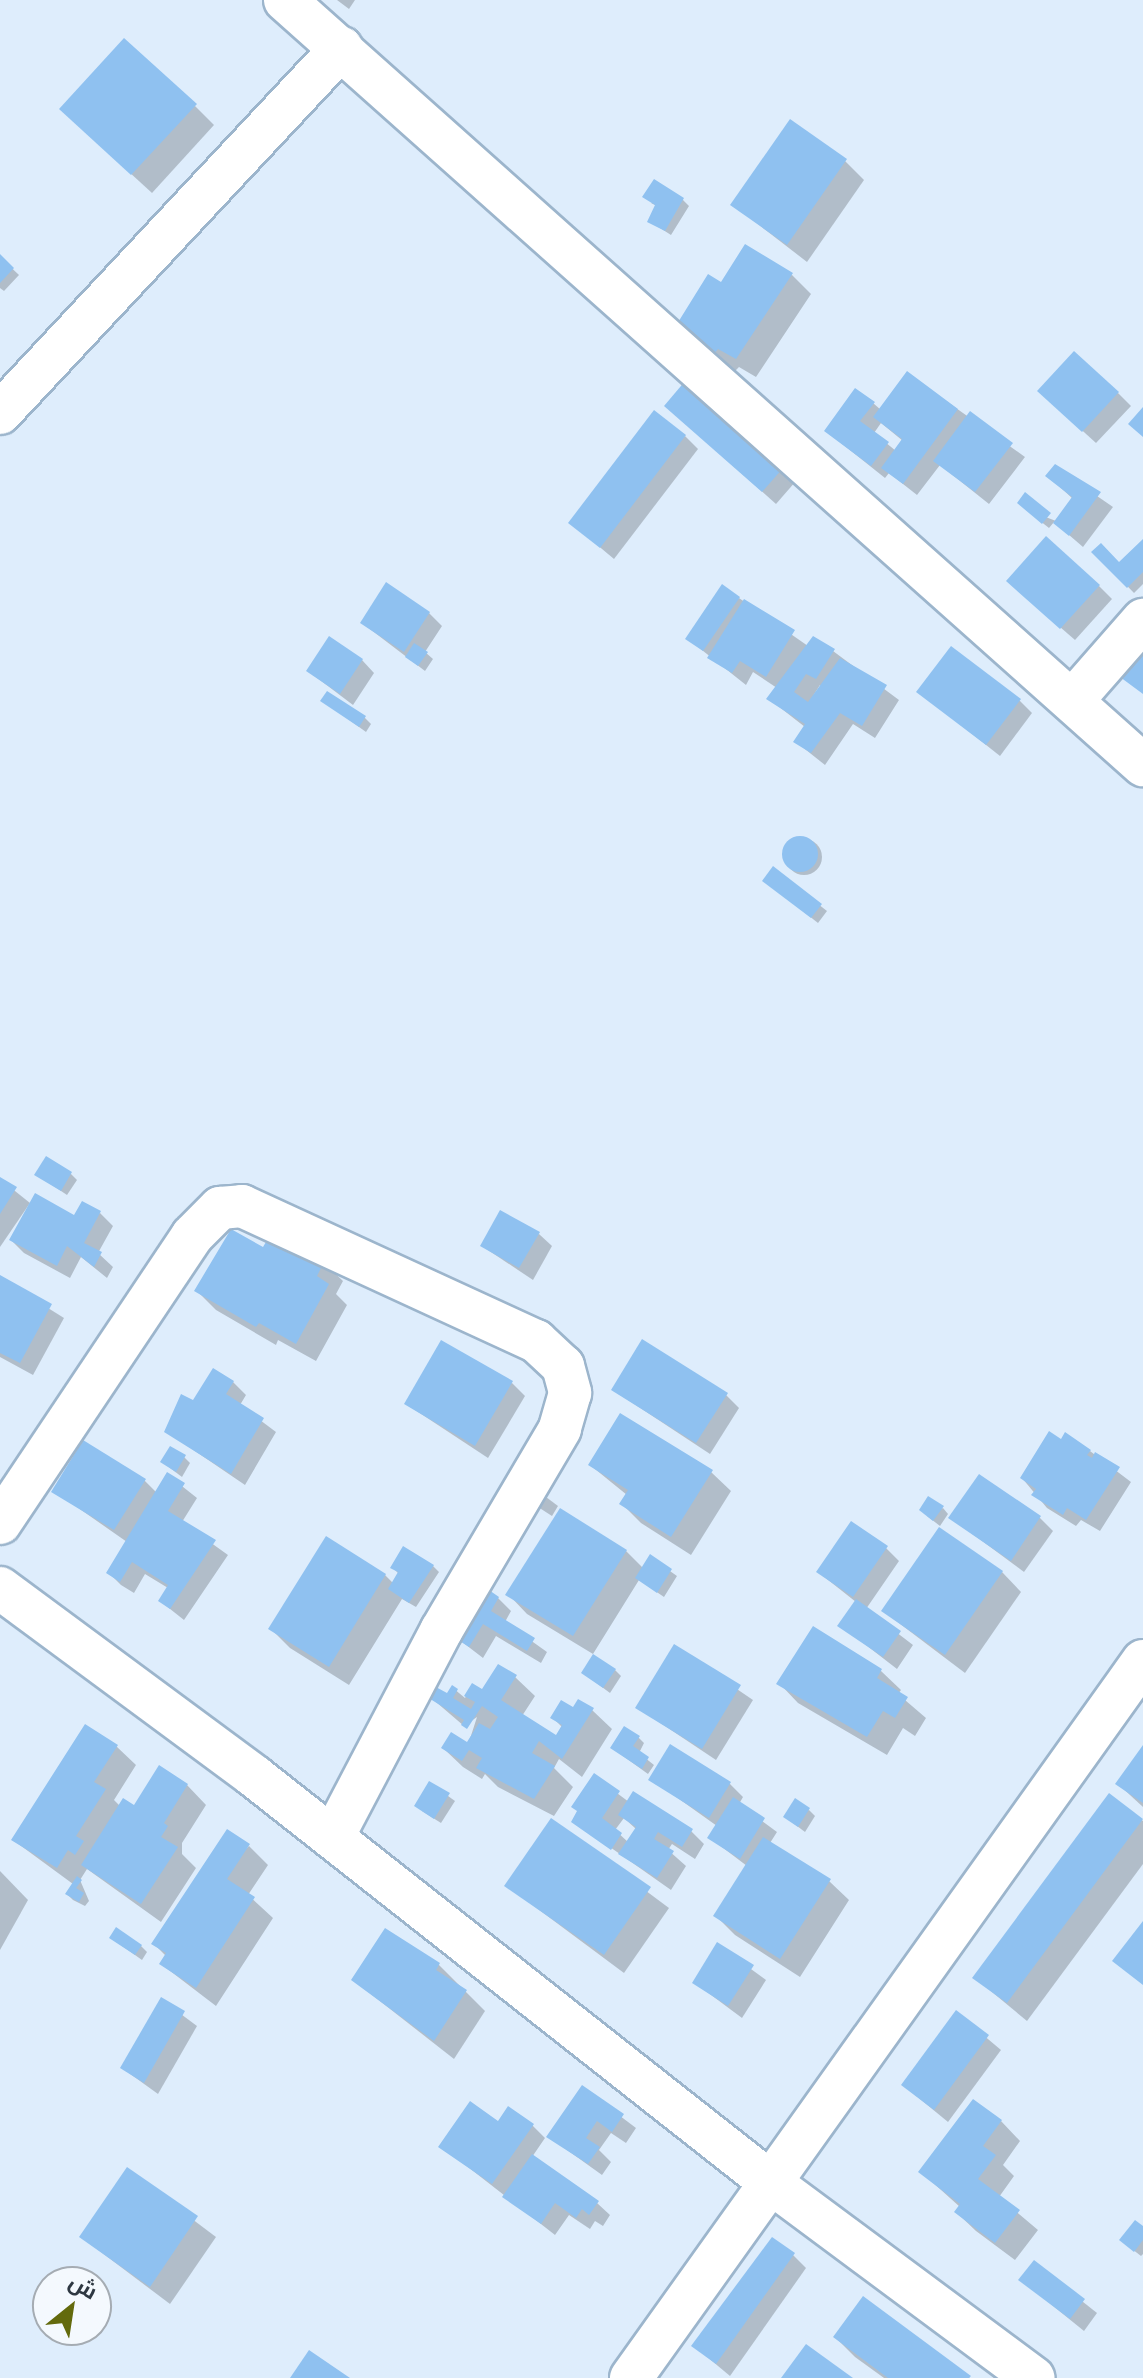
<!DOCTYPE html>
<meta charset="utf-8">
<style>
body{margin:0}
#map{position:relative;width:1143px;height:2378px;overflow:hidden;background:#deedfc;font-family:Cabin,Cairo,sans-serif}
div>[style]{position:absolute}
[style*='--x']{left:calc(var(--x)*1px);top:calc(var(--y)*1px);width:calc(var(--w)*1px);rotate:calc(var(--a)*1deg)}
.shadow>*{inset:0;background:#0003}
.round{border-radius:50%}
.building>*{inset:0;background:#8fc1f0}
.roads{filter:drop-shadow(2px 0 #9cb5cc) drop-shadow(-2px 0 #9cb5cc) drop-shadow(0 2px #9cb5cc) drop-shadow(0 -2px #9cb5cc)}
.minor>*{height:42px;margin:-21px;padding:0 21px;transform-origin:21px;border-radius:21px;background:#fff}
span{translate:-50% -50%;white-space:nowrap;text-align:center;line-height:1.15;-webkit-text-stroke:8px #f4f9fe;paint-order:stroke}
.north{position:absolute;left:32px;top:2266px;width:80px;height:80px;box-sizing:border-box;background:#f4f9fe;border:2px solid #a5acb3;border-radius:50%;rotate:30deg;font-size:22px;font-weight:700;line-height:32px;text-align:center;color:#2e3842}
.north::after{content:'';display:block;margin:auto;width:28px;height:36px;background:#636a0d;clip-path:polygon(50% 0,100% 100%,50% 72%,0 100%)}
</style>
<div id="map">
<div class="shadow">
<div style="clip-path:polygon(337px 0,355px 0,349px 9px)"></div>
<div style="clip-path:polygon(195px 106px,214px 125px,152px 193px,81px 128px)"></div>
<div style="clip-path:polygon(845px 161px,864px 180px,807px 262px,732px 204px)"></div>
<div style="clip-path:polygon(683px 200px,689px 206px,671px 235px,649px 221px,657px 206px,651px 203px)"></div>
<div style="clip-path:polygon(0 257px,19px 275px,4px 291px,0 288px)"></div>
<div style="clip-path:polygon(792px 275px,811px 294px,756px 377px,739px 367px,732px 374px,675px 332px,722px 285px)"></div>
<div style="clip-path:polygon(evenodd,908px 374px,1025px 457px,989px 504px,940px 465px,917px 495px,889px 473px,885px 478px,826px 431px,873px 403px,881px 410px,908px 374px,881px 423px,903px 441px,896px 451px,874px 433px,881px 423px)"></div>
<div style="clip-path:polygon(686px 383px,796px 481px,776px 504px,679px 418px)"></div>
<div style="clip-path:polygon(1118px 393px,1131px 406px,1096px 443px,1053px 404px)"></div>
<div style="clip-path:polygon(685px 436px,698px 449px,614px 559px,571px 523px)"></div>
<div style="clip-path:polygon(1055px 467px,1113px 507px,1083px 547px,1054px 522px,1049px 528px,1025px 509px,1056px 521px,1073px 499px,1048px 476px)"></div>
<div style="clip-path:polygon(1143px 542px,1143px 584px,1134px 593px,1094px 552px,1119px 565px)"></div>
<div style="clip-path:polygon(1099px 586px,1112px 599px,1075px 640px,1022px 594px)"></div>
<div style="clip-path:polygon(evenodd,739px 598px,808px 646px,833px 651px,899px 700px,875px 738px,853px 724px,825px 765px,796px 742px,805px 727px,769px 699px,777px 688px,753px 672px,746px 685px,688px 639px,739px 598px,820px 685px,824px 688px,808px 704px,820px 685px)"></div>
<div style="clip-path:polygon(429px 613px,442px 626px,425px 652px,433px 659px,425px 671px,362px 623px)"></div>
<div style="clip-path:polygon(362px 660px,374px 673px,353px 705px,308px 671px)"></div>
<div style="clip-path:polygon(919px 692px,1019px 700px,1032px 713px,1000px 756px)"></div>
<div style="clip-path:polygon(323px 701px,365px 718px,371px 724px,366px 732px)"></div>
<div class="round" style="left:786px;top:839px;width:36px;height:36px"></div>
<div style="clip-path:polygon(773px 869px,827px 911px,818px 923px,771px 886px)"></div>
<div style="clip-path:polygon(71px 1174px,77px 1180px,67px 1195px,37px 1175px)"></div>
<div style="clip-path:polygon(0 1179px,30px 1203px,0 1247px)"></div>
<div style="clip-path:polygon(100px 1213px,113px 1226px,98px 1253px,113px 1267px,107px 1278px,81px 1257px,70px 1278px,24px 1253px,11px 1240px)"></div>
<div style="clip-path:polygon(539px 1234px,552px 1246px,533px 1280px,482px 1246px)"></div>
<div style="clip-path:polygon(264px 1250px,323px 1262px,343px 1281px,336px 1294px,347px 1305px,316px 1361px,278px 1340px,276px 1345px,216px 1310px,197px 1291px)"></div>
<div style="clip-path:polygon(0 1278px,64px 1318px,33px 1375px,0 1357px)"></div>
<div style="clip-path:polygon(233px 1382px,246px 1395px,240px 1405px,276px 1432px,245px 1485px,167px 1432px,193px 1403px)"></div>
<div style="clip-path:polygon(512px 1383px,525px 1396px,488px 1458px,406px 1404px)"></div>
<div style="clip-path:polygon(613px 1390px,726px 1395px,739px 1408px,710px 1454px)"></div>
<div style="clip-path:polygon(1090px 1451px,1131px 1482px,1100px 1531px,1081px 1520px,1076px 1526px,1047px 1508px,1022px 1478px)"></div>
<div style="clip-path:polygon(184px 1457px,190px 1463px,182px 1477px,162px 1462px)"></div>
<div style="clip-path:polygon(590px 1465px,711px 1472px,731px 1491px,691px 1555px,641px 1523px,622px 1504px,627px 1495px)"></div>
<div style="clip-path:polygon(168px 1475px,197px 1498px,182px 1522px,228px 1555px,184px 1620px,160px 1601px,168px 1588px,145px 1574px,134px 1593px,121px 1585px,108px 1572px,127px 1542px,54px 1491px,144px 1480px,157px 1493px)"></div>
<div style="clip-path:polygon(538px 1491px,558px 1506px,552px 1516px,538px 1507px)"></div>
<div style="clip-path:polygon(943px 1508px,948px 1514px,940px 1526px,927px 1516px)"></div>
<div style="clip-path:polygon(951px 1518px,1040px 1518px,1053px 1531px,1024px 1572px)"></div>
<div style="clip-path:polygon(886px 1548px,899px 1561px,866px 1609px,913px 1645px,897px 1669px,840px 1625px,856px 1602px,818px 1572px)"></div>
<div style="clip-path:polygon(626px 1551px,643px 1568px,650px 1557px,677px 1576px,664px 1597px,639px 1580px,593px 1654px,527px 1614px,508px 1594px)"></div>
<div style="clip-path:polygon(433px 1566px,439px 1572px,416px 1607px,402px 1599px,349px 1685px,290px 1648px,271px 1629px,385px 1575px,394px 1584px,399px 1574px,393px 1568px)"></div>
<div style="clip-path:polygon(1002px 1572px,1021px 1592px,965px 1673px,883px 1611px)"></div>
<div style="clip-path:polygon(498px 1598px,511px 1611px,505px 1622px,547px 1652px,541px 1663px,496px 1636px,483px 1658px,457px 1638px)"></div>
<div style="clip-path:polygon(813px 1629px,881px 1671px,901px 1690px,898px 1694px,926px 1718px,915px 1736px,903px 1728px,887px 1755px,798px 1703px,779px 1683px)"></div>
<div style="clip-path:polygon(675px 1647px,753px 1700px,716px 1760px,638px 1708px)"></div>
<div style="clip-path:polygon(615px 1670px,621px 1676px,610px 1693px,583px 1673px)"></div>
<div style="clip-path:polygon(515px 1677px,535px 1696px,522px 1716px,556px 1738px,563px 1728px,552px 1717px,574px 1709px,592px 1710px,612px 1729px,582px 1777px,559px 1759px,554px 1768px,573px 1787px,554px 1816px,498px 1787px,485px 1774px,482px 1779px,463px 1767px,443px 1748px,468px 1745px,477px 1717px,464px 1726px,429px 1696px,448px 1696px,453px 1688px,465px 1698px,472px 1686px,482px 1692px)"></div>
<div style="clip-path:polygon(638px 1737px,644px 1743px,639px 1753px,654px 1765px,648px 1774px,612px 1748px)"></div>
<div style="clip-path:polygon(116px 1746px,136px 1765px,114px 1800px,120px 1806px,135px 1807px,187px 1785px,206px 1805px,182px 1843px,182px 1854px,196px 1868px,161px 1922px,87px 1869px,80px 1880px,89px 1901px,85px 1906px,73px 1900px,67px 1894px,73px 1884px,13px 1840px)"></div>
<div style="clip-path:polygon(671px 1747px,730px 1784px,743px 1797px,739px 1804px,777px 1832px,770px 1843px,829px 1881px,849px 1900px,800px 1977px,735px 1935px,716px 1916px,747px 1866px,710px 1838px,717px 1826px,651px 1779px)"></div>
<div style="clip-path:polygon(1143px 1748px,1143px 1807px,1118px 1784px)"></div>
<div style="clip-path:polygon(evenodd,594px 1776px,629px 1802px,691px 1831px,704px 1844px,695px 1859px,672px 1844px,668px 1850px,686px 1866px,671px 1890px,573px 1821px,594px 1776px,624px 1818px,636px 1829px,628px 1842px,615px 1830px,624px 1818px)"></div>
<div style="clip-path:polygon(430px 1783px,455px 1801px,441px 1823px,422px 1811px)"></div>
<div style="clip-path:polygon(1110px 1796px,1143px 1821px,1143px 1864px,1027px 2021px,975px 1978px)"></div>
<div style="clip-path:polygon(809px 1810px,815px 1816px,805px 1832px,785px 1817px)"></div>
<div style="clip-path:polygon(552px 1821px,669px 1908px,624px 1973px,507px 1886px)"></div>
<div style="clip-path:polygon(249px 1846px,268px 1865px,248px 1895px,273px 1918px,216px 2006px,161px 1964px,166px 1956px,154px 1944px)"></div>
<div style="clip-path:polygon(0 1871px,28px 1900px,0 1950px)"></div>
<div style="clip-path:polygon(386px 1931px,439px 1965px,485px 2011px,454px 2059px,353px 1980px)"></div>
<div style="clip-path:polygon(118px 1943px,141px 1946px,147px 1952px,142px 1960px)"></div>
<div style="clip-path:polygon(718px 1945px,766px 1980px,742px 2018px,695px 1983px)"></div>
<div style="clip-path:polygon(162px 2000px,197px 2026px,158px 2094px,122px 2068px)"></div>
<div style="clip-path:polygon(957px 2013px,1001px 2050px,948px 2122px,903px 2085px)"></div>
<div style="clip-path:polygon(583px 2088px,636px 2128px,626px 2143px,611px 2133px,599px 2150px,611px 2162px,602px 2175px,549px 2137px)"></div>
<div style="clip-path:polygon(1001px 2121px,1020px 2141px,1003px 2165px,1014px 2176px,999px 2197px,1038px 2230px,1015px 2260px,976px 2231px,956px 2212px,960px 2207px,921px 2172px)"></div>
<div style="clip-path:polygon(498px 2124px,532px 2125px,545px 2138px,532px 2157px,597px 2203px,610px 2215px,603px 2226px,595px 2221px,590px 2229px,569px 2215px,555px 2235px,441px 2146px)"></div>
<div style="clip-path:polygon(127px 2170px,216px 2237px,170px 2304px,81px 2237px)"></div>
<div style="clip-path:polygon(1143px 2229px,1143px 2254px,1141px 2256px,1128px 2246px)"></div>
<div style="clip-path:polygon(793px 2255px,806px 2268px,730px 2376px,694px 2346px)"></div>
<div style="clip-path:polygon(1034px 2263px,1097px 2313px,1084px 2331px,1021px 2280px)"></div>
<div style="clip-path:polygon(864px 2299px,970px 2378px,884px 2378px,855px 2357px,835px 2337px)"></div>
</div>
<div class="building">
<div style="clip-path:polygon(124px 38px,197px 104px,131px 175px,59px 109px)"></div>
<div style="clip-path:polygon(790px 119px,847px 159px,787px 245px,730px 205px)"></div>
<div style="clip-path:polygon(654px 179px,684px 198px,665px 231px,647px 222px,655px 205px,642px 197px)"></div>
<div style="clip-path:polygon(745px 244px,793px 273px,736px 359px,718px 349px,712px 356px,672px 332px,708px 274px,721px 282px)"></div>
<div style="clip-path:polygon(0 254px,14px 268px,0 283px)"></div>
<div style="clip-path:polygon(1074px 351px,1119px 392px,1082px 432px,1037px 391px)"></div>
<div style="clip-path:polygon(907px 371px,958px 409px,903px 484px,881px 468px,902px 439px,873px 417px)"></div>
<div style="clip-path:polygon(686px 380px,784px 467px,762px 492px,664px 406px)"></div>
<div style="clip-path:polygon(855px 388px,875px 402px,860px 421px,889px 442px,871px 466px,824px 431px)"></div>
<div style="clip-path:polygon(1143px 407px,1143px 437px,1128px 424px)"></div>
<div style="clip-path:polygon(654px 410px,686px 435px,600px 548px,568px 523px)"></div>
<div style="clip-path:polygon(970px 411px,1013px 443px,975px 492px,933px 461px)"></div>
<div style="clip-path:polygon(1055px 464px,1101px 492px,1069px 536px,1053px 523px,1072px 497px,1045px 476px)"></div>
<div style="clip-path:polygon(1025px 492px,1051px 513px,1042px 524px,1017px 503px)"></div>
<div style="clip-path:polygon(1046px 536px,1100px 585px,1060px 629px,1006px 581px)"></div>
<div style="clip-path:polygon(1143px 539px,1143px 572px,1127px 588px,1091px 552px,1101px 543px,1119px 562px)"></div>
<div style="clip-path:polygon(386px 582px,430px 612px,404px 652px,360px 623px)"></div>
<div style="clip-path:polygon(722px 584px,740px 597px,703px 651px,685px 639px)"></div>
<div style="clip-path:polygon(744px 599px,795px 630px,766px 677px,740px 661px,732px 673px,707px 658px)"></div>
<div style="clip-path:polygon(329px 636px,363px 659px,340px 694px,306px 671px)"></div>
<div style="clip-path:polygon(813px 636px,835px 649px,816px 679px,806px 674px,794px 692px,808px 702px,840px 658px,887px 685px,862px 726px,840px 713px,811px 753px,793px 742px,805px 724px,766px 699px)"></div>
<div style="clip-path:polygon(414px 643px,428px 652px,418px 666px,405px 657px)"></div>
<div style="clip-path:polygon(951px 646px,1021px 699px,986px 745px,916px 692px)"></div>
<div style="clip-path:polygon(1143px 646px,1143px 694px,1120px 677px)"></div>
<div style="clip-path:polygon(327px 691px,366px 716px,359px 727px,320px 701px)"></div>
<div class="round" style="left:782px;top:836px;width:36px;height:36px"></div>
<div style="clip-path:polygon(773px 866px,822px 904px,811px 918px,762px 881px)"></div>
<div style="clip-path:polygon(46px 1156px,72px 1172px,61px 1191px,34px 1175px)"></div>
<div style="clip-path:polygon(0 1177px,17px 1187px,0 1214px)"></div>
<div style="clip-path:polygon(35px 1193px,74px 1215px,82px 1201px,101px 1211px,84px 1243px,102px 1252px,94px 1267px,67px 1246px,57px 1266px,9px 1240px)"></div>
<div style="clip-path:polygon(500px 1210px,540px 1232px,519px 1268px,480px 1246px)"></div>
<div style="clip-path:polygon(231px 1229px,263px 1247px,273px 1230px,325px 1260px,317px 1276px,329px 1284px,296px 1344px,259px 1323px,256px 1327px,194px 1291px)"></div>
<div style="clip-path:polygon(0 1275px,52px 1304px,20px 1363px,0 1353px)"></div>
<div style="clip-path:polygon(642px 1339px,728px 1393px,696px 1443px,611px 1390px)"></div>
<div style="clip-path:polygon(441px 1340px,513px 1381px,475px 1446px,404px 1404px)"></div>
<div style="clip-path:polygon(213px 1368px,234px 1381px,226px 1394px,264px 1418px,231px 1474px,164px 1432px,181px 1394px,193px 1400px)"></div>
<div style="clip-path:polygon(620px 1413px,713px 1470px,671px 1537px,619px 1504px,628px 1490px,588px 1465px)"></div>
<div style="clip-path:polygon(1049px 1431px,1061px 1439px,1065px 1432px,1091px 1450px,1087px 1455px,1092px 1458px,1095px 1452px,1120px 1467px,1086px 1520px,1067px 1508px,1063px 1515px,1031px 1495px,1036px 1489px,1020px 1478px)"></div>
<div style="clip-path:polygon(83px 1440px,146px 1479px,114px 1530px,51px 1492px)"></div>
<div style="clip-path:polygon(170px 1446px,186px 1455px,176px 1472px,160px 1462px)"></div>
<div style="clip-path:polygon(167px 1472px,185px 1483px,168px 1511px,216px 1540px,170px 1609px,158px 1601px,168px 1585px,132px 1562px,120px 1582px,106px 1573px)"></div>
<div style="clip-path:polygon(979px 1474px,1041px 1516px,1011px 1561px,948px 1518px)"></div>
<div style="clip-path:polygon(928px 1496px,944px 1506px,933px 1521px,919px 1510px)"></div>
<div style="clip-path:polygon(560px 1508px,627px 1550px,573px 1636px,505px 1595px)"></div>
<div style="clip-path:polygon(851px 1521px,888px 1546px,853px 1597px,816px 1572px)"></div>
<div style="clip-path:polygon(939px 1527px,1003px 1571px,945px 1655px,881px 1611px)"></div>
<div style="clip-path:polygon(326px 1536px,386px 1574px,329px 1667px,268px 1629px)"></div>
<div style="clip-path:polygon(403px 1546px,434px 1565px,409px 1603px,388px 1589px,398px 1572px,390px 1568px)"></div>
<div style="clip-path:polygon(650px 1554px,672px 1569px,657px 1593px,635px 1578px)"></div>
<div style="clip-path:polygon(486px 1588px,499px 1597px,491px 1611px,535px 1638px,527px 1651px,483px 1624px,469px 1647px,455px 1638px)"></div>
<div style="clip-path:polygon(856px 1599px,901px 1631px,883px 1657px,837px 1626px)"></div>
<div style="clip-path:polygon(813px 1626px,882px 1669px,877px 1678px,908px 1697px,895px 1718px,883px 1711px,867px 1737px,776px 1684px)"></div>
<div style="clip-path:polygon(674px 1644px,741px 1685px,702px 1749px,635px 1708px)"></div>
<div style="clip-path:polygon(593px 1654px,616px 1669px,603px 1688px,581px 1673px)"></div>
<div style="clip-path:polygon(498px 1664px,517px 1675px,501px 1700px,556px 1735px,562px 1725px,550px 1718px,561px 1700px,573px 1707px,578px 1699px,594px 1708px,562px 1759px,539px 1741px,532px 1753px,555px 1766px,534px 1799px,476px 1768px,482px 1758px,469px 1750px,462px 1761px,441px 1748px,451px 1732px,467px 1742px,479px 1723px,490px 1729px,498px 1717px,482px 1706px,467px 1729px,461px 1725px,464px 1720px,427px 1697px,434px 1686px,447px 1693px,452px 1685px,458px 1689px,453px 1698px,471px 1709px,475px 1702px,464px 1696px,472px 1683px,482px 1689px)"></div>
<div style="clip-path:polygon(85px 1724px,118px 1745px,94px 1782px,106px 1789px,76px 1836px,84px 1841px,75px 1855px,68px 1850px,57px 1868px,11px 1840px)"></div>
<div style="clip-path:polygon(624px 1726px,640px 1736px,633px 1746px,649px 1757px,642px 1769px,610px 1748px)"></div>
<div style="clip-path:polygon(670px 1744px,731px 1782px,709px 1818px,648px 1780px)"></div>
<div style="clip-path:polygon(1143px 1745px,1143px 1803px,1115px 1784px)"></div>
<div style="clip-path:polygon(159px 1765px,188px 1784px,164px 1823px,168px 1826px,161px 1837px,178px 1847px,141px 1904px,81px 1865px,123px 1798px,134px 1805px)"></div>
<div style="clip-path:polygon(594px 1773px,620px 1791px,602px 1818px,622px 1833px,611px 1850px,571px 1822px,577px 1811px,571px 1807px)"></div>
<div style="clip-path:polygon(429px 1781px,450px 1793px,434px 1819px,414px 1806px)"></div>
<div style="clip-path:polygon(633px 1791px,693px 1829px,682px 1847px,658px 1832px,654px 1839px,674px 1851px,657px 1878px,618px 1854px,636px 1827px,618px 1815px)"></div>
<div style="clip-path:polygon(1109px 1793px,1143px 1819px,1007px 2003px,972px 1978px)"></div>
<div style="clip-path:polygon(733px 1797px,765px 1818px,740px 1859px,707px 1838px)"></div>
<div style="clip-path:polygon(795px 1798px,810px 1808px,798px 1827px,783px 1817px)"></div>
<div style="clip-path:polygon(551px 1818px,651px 1887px,604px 1955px,504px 1886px)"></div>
<div style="clip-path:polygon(227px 1829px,250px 1844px,227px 1879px,255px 1897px,196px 1988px,159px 1964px,166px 1953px,151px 1944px)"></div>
<div style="clip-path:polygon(763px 1837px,831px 1879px,780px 1959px,713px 1916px)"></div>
<div style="clip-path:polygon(77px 1876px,82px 1880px,76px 1888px,84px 1893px,79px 1902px,65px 1894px)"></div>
<div style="clip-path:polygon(1143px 1921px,1143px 1985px,1112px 1961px)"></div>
<div style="clip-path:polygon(116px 1927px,142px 1945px,135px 1955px,109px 1938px)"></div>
<div style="clip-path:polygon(385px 1928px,440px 1963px,436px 1970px,467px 1990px,434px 2041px,351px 1980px)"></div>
<div style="clip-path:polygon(717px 1942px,754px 1965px,728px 2006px,692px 1983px)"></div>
<div style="clip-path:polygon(161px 1997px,185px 2011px,144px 2083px,120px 2068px)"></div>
<div style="clip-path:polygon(956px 2010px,989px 2035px,934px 2110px,901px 2085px)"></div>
<div style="clip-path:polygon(582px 2085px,624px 2114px,612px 2132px,597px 2121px,586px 2138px,600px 2147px,588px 2164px,546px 2137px)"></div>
<div style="clip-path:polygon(973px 2099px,1002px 2120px,983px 2146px,996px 2155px,978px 2179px,1020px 2210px,995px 2243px,954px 2212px,960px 2204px,918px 2172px)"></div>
<div style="clip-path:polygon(470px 2101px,498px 2121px,508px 2106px,534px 2124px,492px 2184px,438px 2147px)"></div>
<div style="clip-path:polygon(532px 2154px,599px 2201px,589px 2215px,582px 2209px,576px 2218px,555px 2203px,541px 2224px,502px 2197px)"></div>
<div style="clip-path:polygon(127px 2167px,198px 2216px,150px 2287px,79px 2237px)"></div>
<div style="clip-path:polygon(1135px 2220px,1143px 2226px,1143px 2240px,1134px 2252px,1119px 2240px)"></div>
<div style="clip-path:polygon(772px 2237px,795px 2253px,716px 2364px,691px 2346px)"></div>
<div style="clip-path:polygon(1034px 2260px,1085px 2299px,1070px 2319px,1018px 2280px)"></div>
<div style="clip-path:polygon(863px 2296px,971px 2376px,969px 2378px,888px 2378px,833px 2337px)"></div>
<div style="clip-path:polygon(806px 2344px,853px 2378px,781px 2378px)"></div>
<div style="clip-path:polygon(309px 2350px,350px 2378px,290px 2378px)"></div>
</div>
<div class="roads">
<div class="minor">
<div style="--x:285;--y:0;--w:1150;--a:41.72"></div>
<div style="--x:0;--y:413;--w:500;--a:-46.9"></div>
<div style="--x:1072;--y:701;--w:108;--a:-48.8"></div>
<div style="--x:0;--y:1523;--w:345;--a:-56.2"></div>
<div style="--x:192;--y:1236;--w:40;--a:-45"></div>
<div style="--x:220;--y:1208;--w:22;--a:-5"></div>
<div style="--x:242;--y:1206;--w:324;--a:24.7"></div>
<div style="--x:536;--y:1341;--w:37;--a:43"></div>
<div style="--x:563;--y:1366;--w:28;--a:75"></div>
<div style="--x:570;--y:1393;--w:37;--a:106"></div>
<div style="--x:560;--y:1429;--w:234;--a:120.5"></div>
<div style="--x:441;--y:1631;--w:233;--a:117.7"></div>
<div style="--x:0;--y:1588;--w:316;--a:36.5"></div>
<div style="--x:254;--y:1776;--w:658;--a:38.21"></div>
<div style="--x:771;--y:2183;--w:327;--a:36.6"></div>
<div style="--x:631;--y:2378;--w:881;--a:-54.47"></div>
</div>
</div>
<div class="north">ش</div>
</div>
